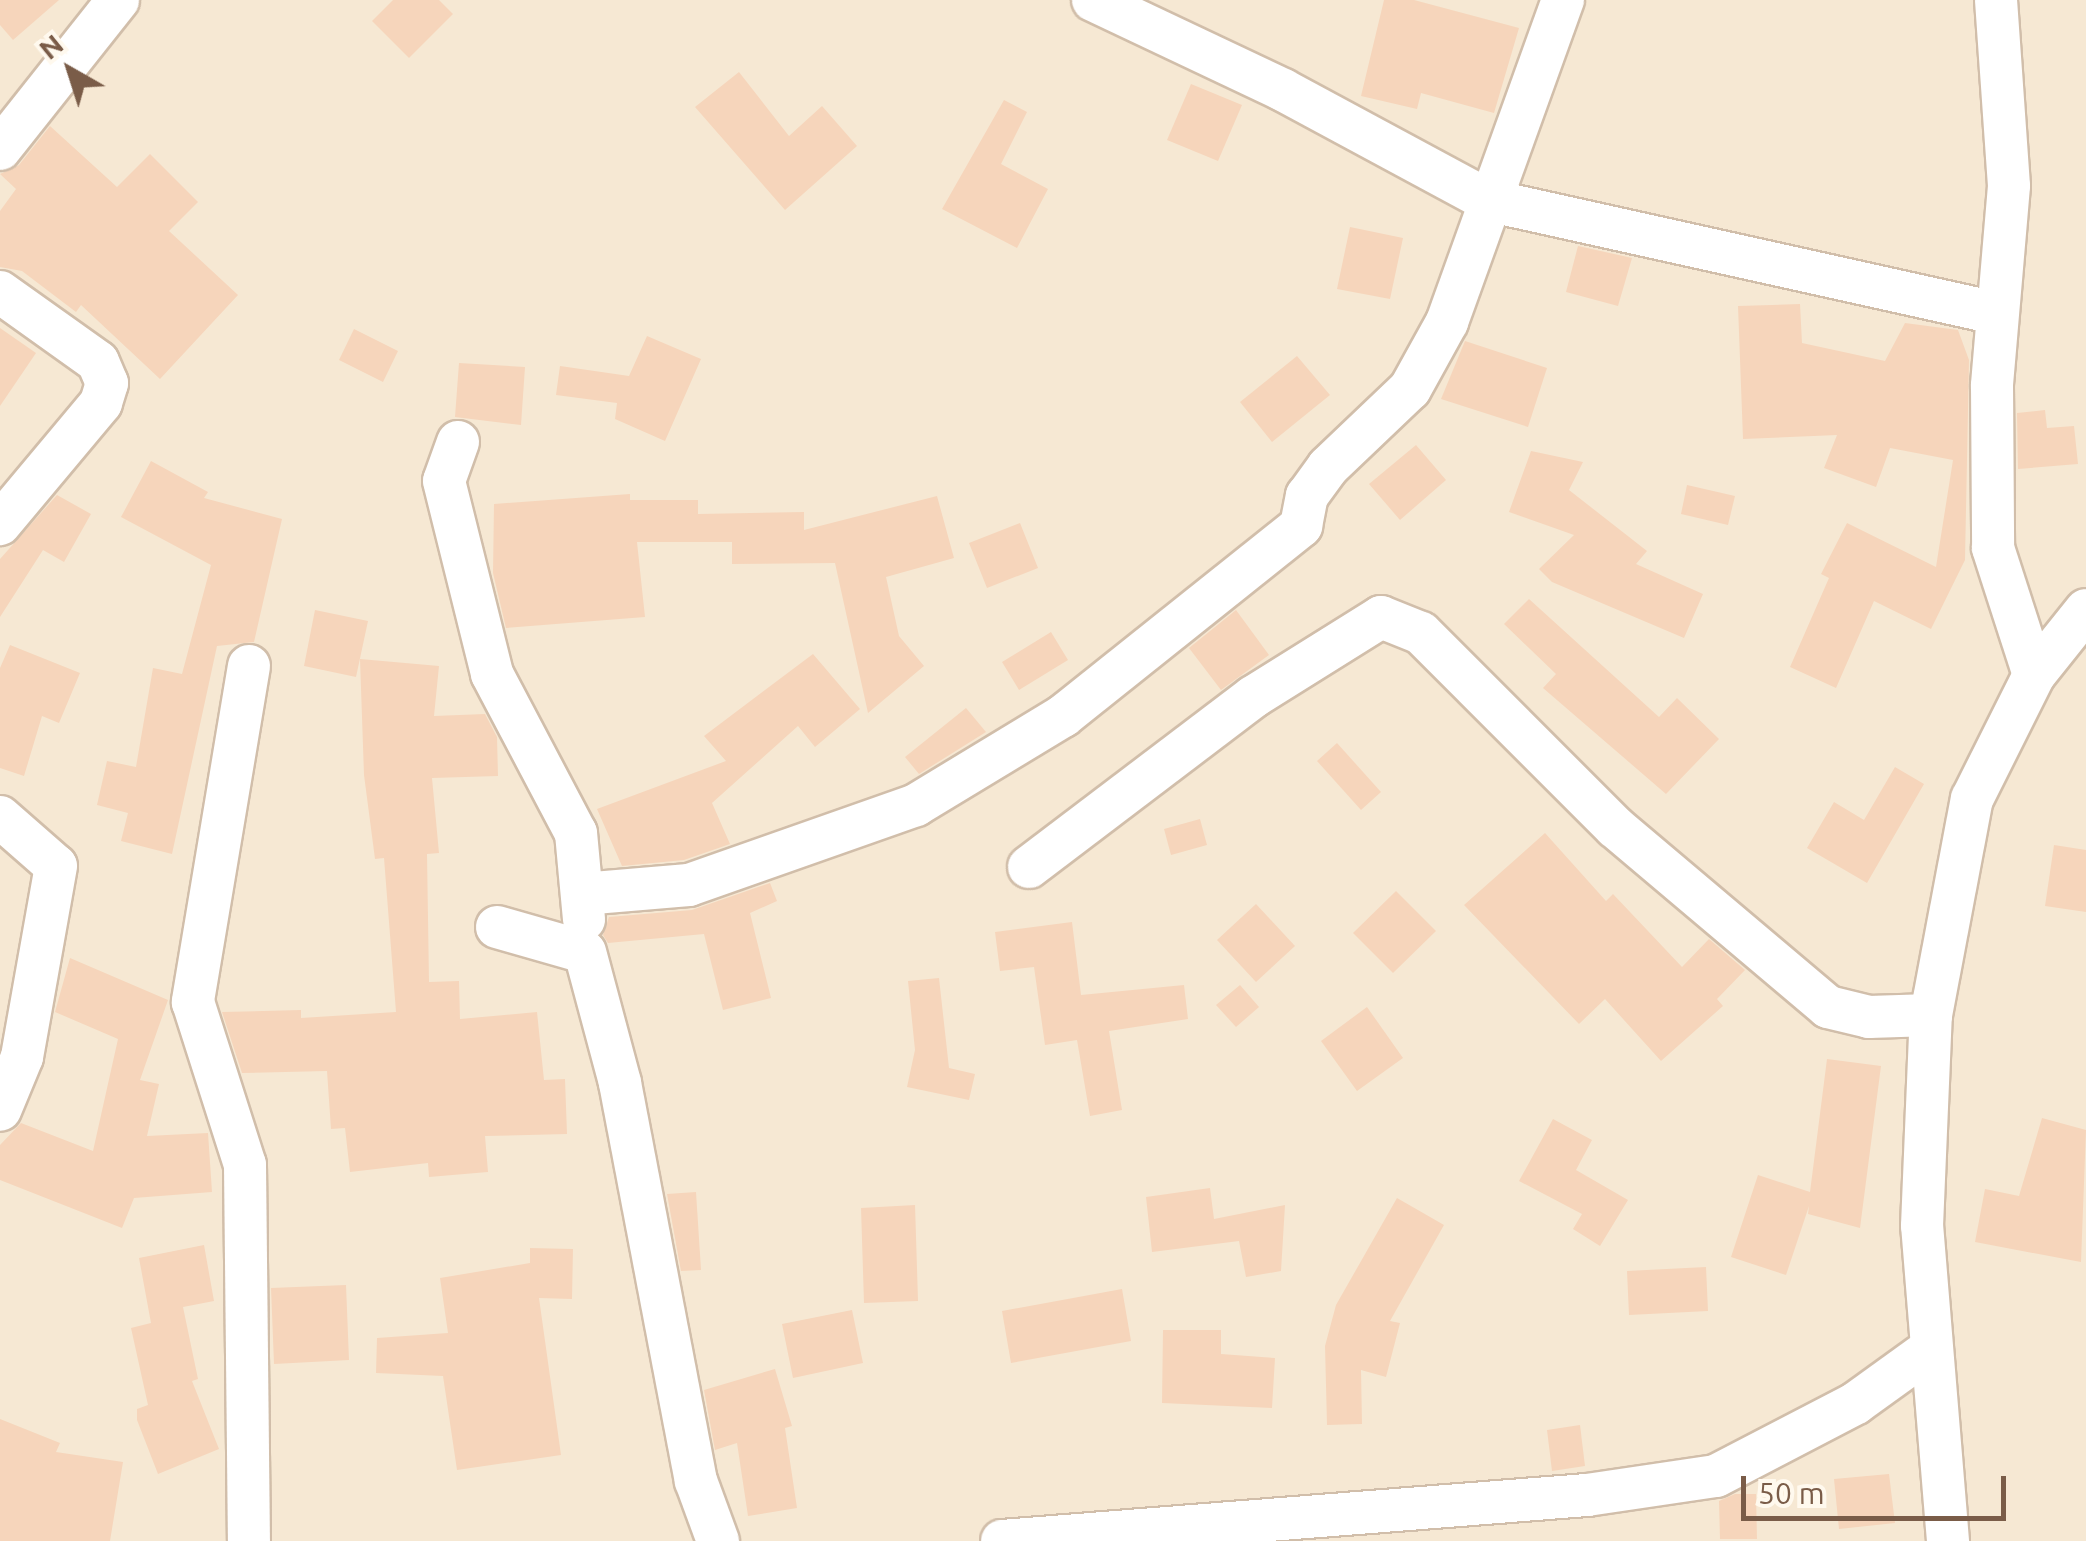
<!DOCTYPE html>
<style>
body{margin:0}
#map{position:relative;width:2086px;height:1541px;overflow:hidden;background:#fef6e6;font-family:Ubuntu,sans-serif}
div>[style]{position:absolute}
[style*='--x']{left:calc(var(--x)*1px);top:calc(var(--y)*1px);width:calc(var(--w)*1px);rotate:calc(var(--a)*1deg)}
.residential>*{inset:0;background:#f6e8d3}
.building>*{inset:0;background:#f6d5bb}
.roads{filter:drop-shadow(2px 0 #d1beaa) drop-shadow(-2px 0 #d1beaa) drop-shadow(0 2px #d1beaa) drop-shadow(0 -2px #d1beaa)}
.street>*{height:42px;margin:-21px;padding:0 21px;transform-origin:21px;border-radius:21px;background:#fff}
span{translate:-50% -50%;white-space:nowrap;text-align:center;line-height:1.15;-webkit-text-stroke:9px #fff9ee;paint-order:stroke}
.north{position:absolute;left:20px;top:20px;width:100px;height:100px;-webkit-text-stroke:8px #fff9ee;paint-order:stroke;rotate:321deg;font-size:28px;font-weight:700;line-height:40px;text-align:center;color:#7a5c48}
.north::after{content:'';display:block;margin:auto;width:35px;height:45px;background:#7a5c48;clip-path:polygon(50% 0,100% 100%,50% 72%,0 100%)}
.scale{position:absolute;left:1741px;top:1476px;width:265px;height:45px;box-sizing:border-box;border:5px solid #7a5c48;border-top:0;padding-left:12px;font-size:30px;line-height:35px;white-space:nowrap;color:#7a5c48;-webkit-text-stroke:8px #fff9ee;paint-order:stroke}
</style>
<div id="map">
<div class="residential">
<div style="clip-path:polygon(0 0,2086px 0,2086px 1541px,0 1541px)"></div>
</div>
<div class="building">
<div style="clip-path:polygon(0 0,59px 0,13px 40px,0 25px)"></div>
<div style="clip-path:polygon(393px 0,439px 0,453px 14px,409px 58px,372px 21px)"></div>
<div style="clip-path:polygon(1384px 0,1414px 0,1519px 28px,1494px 113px,1421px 93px,1417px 109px,1361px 96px)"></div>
<div style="clip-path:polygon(739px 72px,789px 136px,822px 106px,857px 146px,785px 210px,695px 107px)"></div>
<div style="clip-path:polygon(1191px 84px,1242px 105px,1218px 161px,1167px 140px)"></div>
<div style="clip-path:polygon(1004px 100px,1027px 112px,1001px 164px,1048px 189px,1017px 248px,942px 209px)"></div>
<div style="clip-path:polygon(50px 126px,117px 187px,150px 154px,198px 202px,169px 231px,238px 295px,160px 379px,81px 305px,76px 312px,22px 271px,0 267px,0 211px,16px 189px,0 174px,19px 165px)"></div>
<div style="clip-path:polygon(1350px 227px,1403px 238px,1390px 299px,1337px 289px)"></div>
<div style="clip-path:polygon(1578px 246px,1632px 258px,1618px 306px,1566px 292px)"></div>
<div style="clip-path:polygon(1800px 304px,1802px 343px,1885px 361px,1905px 323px,1958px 330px,1969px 360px,1965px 560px,1931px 629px,1874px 601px,1836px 688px,1790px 667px,1829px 578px,1821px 574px,1847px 523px,1936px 567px,1953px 460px,1890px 448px,1876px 487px,1824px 468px,1837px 435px,1743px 439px,1738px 306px)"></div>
<div style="clip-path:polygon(0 328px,36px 353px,0 406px)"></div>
<div style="clip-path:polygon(354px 329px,398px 351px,383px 382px,339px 360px)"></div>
<div style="clip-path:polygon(647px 336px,701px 359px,665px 441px,615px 419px,617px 403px,556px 395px,560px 366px,629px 376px)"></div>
<div style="clip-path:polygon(1465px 341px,1547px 368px,1528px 427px,1441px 399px)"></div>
<div style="clip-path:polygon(1297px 356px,1330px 395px,1272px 442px,1240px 402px)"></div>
<div style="clip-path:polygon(459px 363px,525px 367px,521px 425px,455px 417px)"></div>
<div style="clip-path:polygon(2045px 410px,2047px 428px,2074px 426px,2078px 464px,2018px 469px,2017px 413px)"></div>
<div style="clip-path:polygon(1416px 445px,1446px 480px,1400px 520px,1369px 484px)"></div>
<div style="clip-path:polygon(1531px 451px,1583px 462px,1569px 490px,1647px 551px,1636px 564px,1703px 594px,1684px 638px,1552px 582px,1539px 569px,1574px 535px,1509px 512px)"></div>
<div style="clip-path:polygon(151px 461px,208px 492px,204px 498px,282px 519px,254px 642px,217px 646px,172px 854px,121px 841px,128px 813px,97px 805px,107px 761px,136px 767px,153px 668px,182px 674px,211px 565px,121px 517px)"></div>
<div style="clip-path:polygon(1687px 485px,1735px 496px,1728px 525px,1681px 514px)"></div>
<div style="clip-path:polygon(630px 494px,630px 500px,698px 500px,698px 514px,804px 512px,804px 530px,937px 496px,954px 558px,886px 577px,899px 636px,924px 666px,868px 713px,835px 563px,732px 564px,732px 542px,637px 542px,645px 617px,506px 628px,493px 573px,494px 504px)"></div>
<div style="clip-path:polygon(57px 495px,91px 514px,64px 562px,43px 550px,0 617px,0 559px)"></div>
<div style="clip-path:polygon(1020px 523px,1038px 568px,987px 588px,969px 543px)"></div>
<div style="clip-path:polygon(1529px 599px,1659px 717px,1677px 698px,1719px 739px,1666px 794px,1543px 688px,1556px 674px,1504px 624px)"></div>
<div style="clip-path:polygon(315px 610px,368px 621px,356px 677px,304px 666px)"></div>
<div style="clip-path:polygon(1236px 610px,1269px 655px,1221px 690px,1189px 648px)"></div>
<div style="clip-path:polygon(1051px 632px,1068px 660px,1019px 690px,1002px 662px)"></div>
<div style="clip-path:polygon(10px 645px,80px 673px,59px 723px,42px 716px,24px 776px,0 768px,0 668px)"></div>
<div style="clip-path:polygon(813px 654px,860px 709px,815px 747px,798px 726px,712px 803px,730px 844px,684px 860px,622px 866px,597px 809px,726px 761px,704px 736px)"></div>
<div style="clip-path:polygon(360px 659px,439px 666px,434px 716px,485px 714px,497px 737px,498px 776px,432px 778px,439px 853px,427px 854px,429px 982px,459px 981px,460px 1019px,537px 1012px,544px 1080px,565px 1079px,567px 1134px,485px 1136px,488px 1172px,429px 1177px,428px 1163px,350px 1172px,345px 1128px,331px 1129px,327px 1071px,242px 1073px,222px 1012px,301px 1010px,301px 1018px,396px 1012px,384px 858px,375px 859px,364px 775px)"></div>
<div style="clip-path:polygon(966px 708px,986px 732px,919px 774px,905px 757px)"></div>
<div style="clip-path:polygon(1337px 743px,1381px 792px,1361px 810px,1317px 761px)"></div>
<div style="clip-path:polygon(1895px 767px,1924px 784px,1867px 883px,1807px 848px,1834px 802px,1864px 820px)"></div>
<div style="clip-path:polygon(1200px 819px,1207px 845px,1171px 855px,1164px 829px)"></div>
<div style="clip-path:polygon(1545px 833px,1606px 901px,1613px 894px,1682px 967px,1709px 939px,1745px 970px,1717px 999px,1723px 1006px,1661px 1061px,1605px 999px,1579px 1024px,1464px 905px)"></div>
<div style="clip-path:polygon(2054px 845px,2086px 850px,2086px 912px,2045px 906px)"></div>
<div style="clip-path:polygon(770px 883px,777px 901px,750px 913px,771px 998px,723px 1010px,704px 934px,608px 943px,603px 935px,609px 917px,692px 910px)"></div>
<div style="clip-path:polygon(1396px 891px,1436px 931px,1393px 973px,1353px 933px)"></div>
<div style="clip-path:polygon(1256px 904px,1295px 946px,1256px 982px,1217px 940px)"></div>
<div style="clip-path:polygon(1072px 922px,1081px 995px,1184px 985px,1188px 1019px,1109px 1031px,1122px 1110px,1090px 1116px,1077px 1040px,1045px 1045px,1034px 967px,1000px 971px,995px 932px)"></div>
<div style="clip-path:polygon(70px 958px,168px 1000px,140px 1080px,159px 1084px,147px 1136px,208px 1133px,212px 1192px,134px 1198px,122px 1228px,0 1180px,0 1145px,21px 1123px,93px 1151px,118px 1039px,55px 1012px)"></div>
<div style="clip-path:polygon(939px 978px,949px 1068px,975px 1074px,969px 1100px,907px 1087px,915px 1050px,908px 981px)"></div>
<div style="clip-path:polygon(1240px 985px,1259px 1007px,1236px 1027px,1216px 1005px)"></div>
<div style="clip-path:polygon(1367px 1007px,1403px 1058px,1357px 1091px,1321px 1041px)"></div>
<div style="clip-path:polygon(1827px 1059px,1881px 1066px,1860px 1228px,1808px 1214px,1809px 1206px,1786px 1275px,1731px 1257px,1758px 1175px,1810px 1192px)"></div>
<div style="clip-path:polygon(2042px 1118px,2086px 1130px,2081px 1262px,1975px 1242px,1985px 1189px,2019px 1196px)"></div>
<div style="clip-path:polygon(1553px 1119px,1592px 1140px,1576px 1170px,1628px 1200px,1600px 1246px,1573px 1229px,1582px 1214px,1519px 1181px)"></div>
<div style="clip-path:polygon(1210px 1188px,1214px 1219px,1285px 1205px,1281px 1271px,1246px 1277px,1239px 1241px,1152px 1252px,1146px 1197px)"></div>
<div style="clip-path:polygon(696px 1192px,701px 1270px,681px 1271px,667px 1194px)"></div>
<div style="clip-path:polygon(1397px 1198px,1444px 1225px,1390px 1321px,1400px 1323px,1386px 1377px,1361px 1370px,1362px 1424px,1327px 1425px,1325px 1346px,1336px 1305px)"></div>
<div style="clip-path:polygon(915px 1205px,918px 1301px,864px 1303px,861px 1208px)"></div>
<div style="clip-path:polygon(204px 1245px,214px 1301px,183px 1307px,198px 1379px,192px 1381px,219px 1449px,158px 1474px,137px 1420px,137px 1409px,148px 1405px,131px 1328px,151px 1323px,139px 1258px)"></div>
<div style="clip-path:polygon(530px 1248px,573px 1249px,572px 1299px,539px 1298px,561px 1455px,457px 1470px,443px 1376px,376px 1373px,377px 1338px,448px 1333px,440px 1278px,530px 1263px)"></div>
<div style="clip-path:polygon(1706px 1267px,1708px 1311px,1629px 1315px,1627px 1271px)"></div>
<div style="clip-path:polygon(346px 1285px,349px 1360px,274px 1364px,271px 1288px)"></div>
<div style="clip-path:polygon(1122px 1289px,1131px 1341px,1011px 1363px,1002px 1311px)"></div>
<div style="clip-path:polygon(852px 1310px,863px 1363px,793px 1378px,782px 1324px)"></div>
<div style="clip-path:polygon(1163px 1330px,1221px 1330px,1221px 1354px,1275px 1358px,1272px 1408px,1162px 1403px)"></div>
<div style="clip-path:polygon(775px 1369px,792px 1426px,785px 1428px,797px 1508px,748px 1516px,737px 1443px,715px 1450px,704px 1390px)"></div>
<div style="clip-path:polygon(0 1419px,60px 1443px,56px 1452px,123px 1462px,110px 1541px,0 1541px)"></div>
<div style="clip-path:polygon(1580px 1425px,1585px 1466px,1552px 1471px,1547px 1430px)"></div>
<div style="clip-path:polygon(1889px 1474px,1895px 1523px,1839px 1529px,1834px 1479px)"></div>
<div style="clip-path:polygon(1735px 1494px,1756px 1494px,1757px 1539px,1720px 1539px,1719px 1501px)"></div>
</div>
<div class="roads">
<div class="street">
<div style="--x:1093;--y:0;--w:210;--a:25.3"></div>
<div style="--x:1283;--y:90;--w:232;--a:28.3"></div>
<div style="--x:1487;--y:200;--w:521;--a:12.52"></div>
<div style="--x:1996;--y:0;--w:186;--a:86"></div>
<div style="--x:2009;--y:186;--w:201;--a:94.9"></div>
<div style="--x:1992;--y:386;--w:162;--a:89.6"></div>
<div style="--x:1993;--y:548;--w:133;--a:72.1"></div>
<div style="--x:0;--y:149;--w:190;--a:-51.6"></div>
<div style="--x:0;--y:292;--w:120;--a:35.5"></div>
<div style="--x:98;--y:362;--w:23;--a:67"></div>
<div style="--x:107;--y:383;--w:21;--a:107"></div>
<div style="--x:101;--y:403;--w:158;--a:129.9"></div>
<div style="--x:458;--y:442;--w:41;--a:109.7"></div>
<div style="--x:444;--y:481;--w:199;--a:76"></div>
<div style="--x:492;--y:674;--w:180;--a:62.2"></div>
<div style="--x:576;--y:833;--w:87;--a:84.7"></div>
<div style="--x:249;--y:666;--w:341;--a:99.5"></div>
<div style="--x:193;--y:1002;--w:171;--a:72.3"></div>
<div style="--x:245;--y:1165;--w:376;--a:89.4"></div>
<div style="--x:0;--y:817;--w:74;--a:41.2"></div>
<div style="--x:56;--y:866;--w:194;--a:100.1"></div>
<div style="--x:22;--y:1057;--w:57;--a:112.5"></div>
<div style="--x:1029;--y:867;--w:281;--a:-37.2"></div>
<div style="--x:1253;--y:697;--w:151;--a:-32"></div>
<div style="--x:1381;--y:617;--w:43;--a:21.8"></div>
<div style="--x:1421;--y:633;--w:274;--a:45"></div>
<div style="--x:1615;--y:827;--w:279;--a:40.2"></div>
<div style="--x:1828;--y:1007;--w:42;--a:13.7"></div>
<div style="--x:1869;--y:1017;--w:62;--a:-1.8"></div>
<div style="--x:582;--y:894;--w:107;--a:-4.8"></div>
<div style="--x:689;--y:885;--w:241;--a:-19.4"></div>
<div style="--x:916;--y:805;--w:172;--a:-31.2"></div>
<div style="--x:1063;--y:716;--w:305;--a:-38.6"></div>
<div style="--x:1301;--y:526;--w:31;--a:-79"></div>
<div style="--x:1307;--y:496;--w:36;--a:-54"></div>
<div style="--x:1328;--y:467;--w:113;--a:-43.6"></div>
<div style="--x:1410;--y:389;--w:77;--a:-61.1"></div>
<div style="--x:1447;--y:322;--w:342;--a:-70.2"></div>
<div style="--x:497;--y:927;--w:91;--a:15.9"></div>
<div style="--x:585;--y:952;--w:136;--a:75"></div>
<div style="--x:620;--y:1083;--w:405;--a:79.2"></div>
<div style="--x:696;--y:1481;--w:64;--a:69.9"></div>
<div style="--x:1002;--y:1541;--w:587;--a:-4.5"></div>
<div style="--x:1587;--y:1495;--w:130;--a:-8.4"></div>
<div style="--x:1716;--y:1476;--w:158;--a:-27.5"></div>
<div style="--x:1856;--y:1403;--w:92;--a:-35.8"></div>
<div style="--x:1948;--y:1541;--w:316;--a:-94.7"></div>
<div style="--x:1922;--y:1226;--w:211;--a:-87.6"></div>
<div style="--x:1931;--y:1015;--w:220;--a:-79.3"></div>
<div style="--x:1972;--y:799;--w:139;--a:-63.4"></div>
<div style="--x:2034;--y:675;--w:83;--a:-51.3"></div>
</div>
</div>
<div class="north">N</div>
<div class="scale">50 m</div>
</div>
